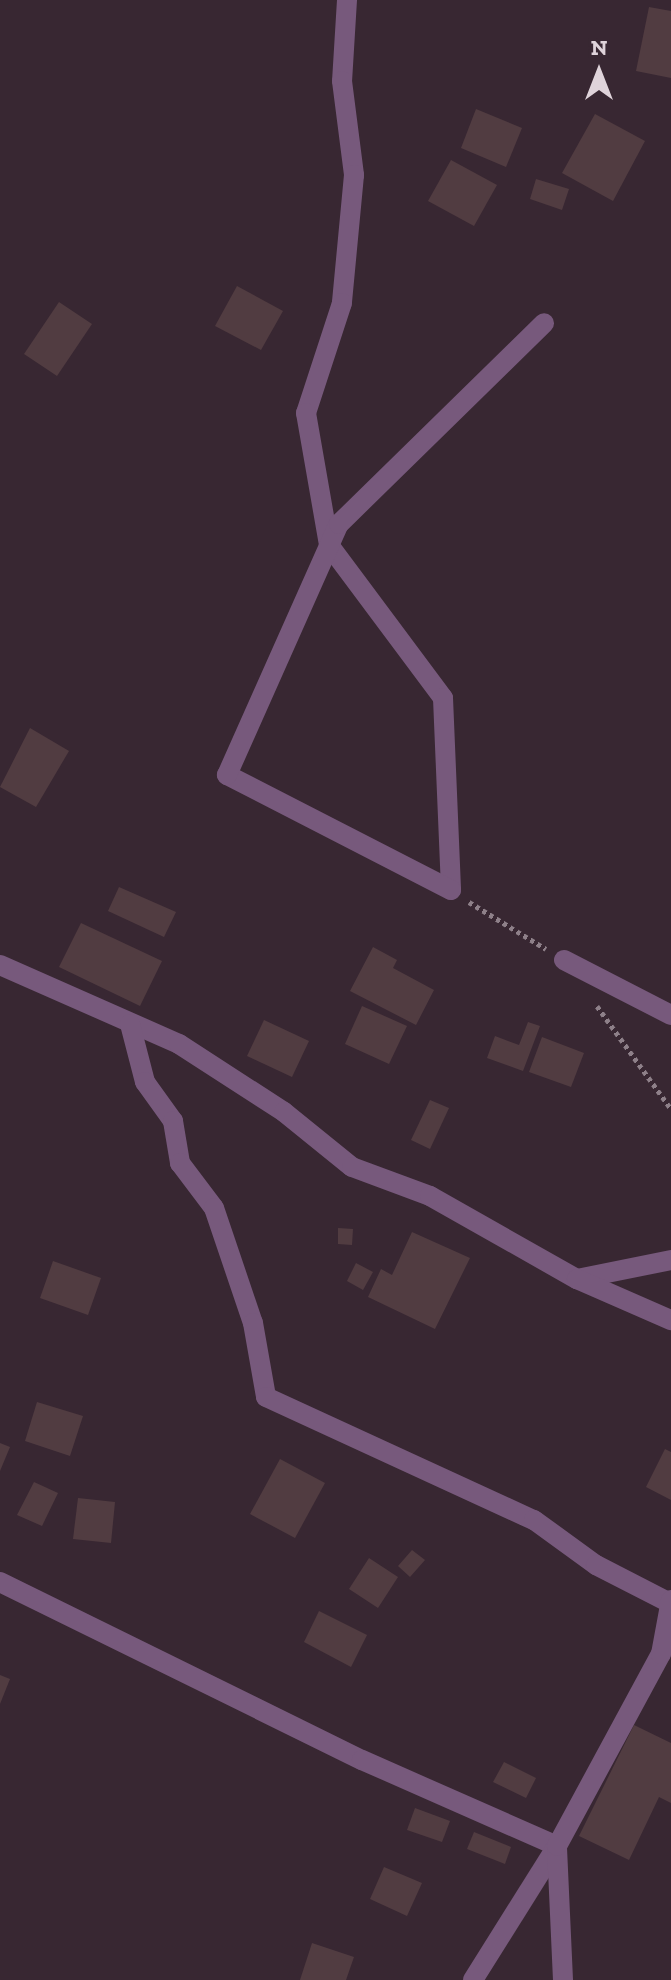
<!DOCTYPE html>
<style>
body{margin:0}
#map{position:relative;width:671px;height:1980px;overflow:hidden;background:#382732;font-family:"Zilla Slab",serif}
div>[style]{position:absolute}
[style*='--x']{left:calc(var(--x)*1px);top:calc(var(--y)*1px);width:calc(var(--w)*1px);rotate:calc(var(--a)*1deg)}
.building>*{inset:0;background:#513c41}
.path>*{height:5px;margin-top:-2.5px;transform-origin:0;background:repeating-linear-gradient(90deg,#8e8089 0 4px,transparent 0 8px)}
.street>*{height:20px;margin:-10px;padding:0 10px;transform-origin:10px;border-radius:10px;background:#77597c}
span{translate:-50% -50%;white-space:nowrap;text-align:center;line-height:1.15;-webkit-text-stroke:6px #382732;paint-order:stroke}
.north{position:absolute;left:559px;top:32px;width:80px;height:80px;-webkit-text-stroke:6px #382732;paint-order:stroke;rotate:0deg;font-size:22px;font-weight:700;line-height:32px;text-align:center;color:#dfd3da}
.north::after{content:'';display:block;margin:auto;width:28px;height:36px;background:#dfd3da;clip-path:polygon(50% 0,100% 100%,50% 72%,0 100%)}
</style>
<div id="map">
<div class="building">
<div style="clip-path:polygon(649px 7px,671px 11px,671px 78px,636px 71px)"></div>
<div style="clip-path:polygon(476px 109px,522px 128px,506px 167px,461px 148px)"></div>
<div style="clip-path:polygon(595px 114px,645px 141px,613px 201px,562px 173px)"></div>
<div style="clip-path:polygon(451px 160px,497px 185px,474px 226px,428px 201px)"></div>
<div style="clip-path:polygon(536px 179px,569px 189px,562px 210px,530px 199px)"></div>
<div style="clip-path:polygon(237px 286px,283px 311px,261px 350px,215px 326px)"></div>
<div style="clip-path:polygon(59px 302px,92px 324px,57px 376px,24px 354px)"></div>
<div style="clip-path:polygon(30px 728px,69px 751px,36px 807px,0 787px)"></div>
<div style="clip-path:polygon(119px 887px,176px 912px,164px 937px,108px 911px)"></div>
<div style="clip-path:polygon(81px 923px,162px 961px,140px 1006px,59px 967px)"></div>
<div style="clip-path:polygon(373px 947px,397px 960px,393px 968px,434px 990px,416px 1025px,350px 991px)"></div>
<div style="clip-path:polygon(362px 1006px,407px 1026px,389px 1064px,345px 1044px)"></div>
<div style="clip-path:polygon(264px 1020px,309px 1041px,292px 1077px,247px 1056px)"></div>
<div style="clip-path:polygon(528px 1022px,540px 1026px,523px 1071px,487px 1058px,495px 1036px,519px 1045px)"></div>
<div style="clip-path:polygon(542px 1037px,584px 1053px,571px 1087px,529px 1072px)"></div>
<div style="clip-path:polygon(430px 1100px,449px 1108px,430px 1149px,411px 1140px)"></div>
<div style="clip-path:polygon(338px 1228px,353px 1229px,352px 1245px,338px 1244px)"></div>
<div style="clip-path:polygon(412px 1232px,470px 1258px,435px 1329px,368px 1297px,381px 1269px,392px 1275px)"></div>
<div style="clip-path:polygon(53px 1261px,101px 1278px,88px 1315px,40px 1298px)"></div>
<div style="clip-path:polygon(356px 1263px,373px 1272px,363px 1290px,347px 1281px)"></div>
<div style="clip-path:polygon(37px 1402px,83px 1416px,70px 1456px,25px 1441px)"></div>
<div style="clip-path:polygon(0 1443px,10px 1447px,0 1471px)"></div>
<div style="clip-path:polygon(665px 1449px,671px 1452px,671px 1500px,646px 1487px)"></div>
<div style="clip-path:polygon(280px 1459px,325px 1483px,295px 1538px,250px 1514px)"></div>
<div style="clip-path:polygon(34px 1482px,58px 1493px,42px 1526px,17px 1515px)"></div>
<div style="clip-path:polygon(78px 1498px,115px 1502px,111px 1543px,73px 1539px)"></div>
<div style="clip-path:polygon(412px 1550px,425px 1560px,410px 1577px,398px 1566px)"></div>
<div style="clip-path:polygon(369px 1558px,398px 1577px,378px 1608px,349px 1589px)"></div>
<div style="clip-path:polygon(319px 1611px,367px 1635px,351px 1667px,304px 1642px)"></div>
<div style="clip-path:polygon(0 1675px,10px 1679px,0 1704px)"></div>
<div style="clip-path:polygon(634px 1725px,671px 1743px,671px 1803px,659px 1797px,629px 1860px,579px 1836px)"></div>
<div style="clip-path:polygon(504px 1762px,536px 1778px,526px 1798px,493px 1782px)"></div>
<div style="clip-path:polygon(415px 1808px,450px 1821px,442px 1842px,407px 1830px)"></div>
<div style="clip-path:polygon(474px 1832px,511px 1847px,505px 1864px,467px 1849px)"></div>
<div style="clip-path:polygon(384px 1867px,422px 1883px,407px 1916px,370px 1899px)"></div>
<div style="clip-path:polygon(312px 1943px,354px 1957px,346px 1980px,300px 1980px)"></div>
</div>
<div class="path">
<div style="--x:469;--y:902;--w:90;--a:31.4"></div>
<div style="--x:597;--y:1006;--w:127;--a:54.3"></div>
</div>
<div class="street">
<div style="--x:347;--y:0;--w:81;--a:93.5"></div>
<div style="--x:342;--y:81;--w:95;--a:82.7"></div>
<div style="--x:354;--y:175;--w:129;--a:95.4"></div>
<div style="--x:342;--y:303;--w:116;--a:108.1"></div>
<div style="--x:306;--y:413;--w:134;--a:80.1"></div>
<div style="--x:329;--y:545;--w:191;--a:53.3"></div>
<div style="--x:443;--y:698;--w:192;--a:87.6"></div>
<div style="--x:451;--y:890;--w:252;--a:-152.8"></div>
<div style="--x:227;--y:775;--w:275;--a:-66"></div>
<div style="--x:339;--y:524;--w:287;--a:-44.4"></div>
<div style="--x:564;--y:960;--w:120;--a:27.2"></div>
<div style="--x:0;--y:965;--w:196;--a:23.8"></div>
<div style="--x:179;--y:1044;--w:125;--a:32.9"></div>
<div style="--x:284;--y:1112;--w:87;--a:39"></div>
<div style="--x:352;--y:1167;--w:83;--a:20.4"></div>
<div style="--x:430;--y:1196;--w:169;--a:29.5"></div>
<div style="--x:577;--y:1279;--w:96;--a:-11.4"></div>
<div style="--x:130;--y:1024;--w:60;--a:75.5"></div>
<div style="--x:145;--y:1082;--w:48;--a:54.3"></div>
<div style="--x:173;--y:1121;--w:43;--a:80.5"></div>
<div style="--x:180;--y:1163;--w:56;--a:52.9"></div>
<div style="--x:214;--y:1208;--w:121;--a:71.3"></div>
<div style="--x:253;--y:1323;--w:75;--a:80"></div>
<div style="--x:266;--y:1397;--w:295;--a:24.7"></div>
<div style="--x:534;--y:1520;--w:77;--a:36"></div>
<div style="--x:596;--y:1565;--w:83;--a:27.2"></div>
<div style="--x:577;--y:1279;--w:103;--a:23.6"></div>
<div style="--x:0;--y:1582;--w:403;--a:26.2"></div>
<div style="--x:362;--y:1760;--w:213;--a:23.8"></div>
<div style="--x:557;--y:1846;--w:158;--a:122.1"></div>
<div style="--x:563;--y:1980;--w:134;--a:-92.6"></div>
<div style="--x:557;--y:1846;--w:218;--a:-61.6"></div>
<div style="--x:661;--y:1654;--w:55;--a:-79.5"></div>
</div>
<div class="north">N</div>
</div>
